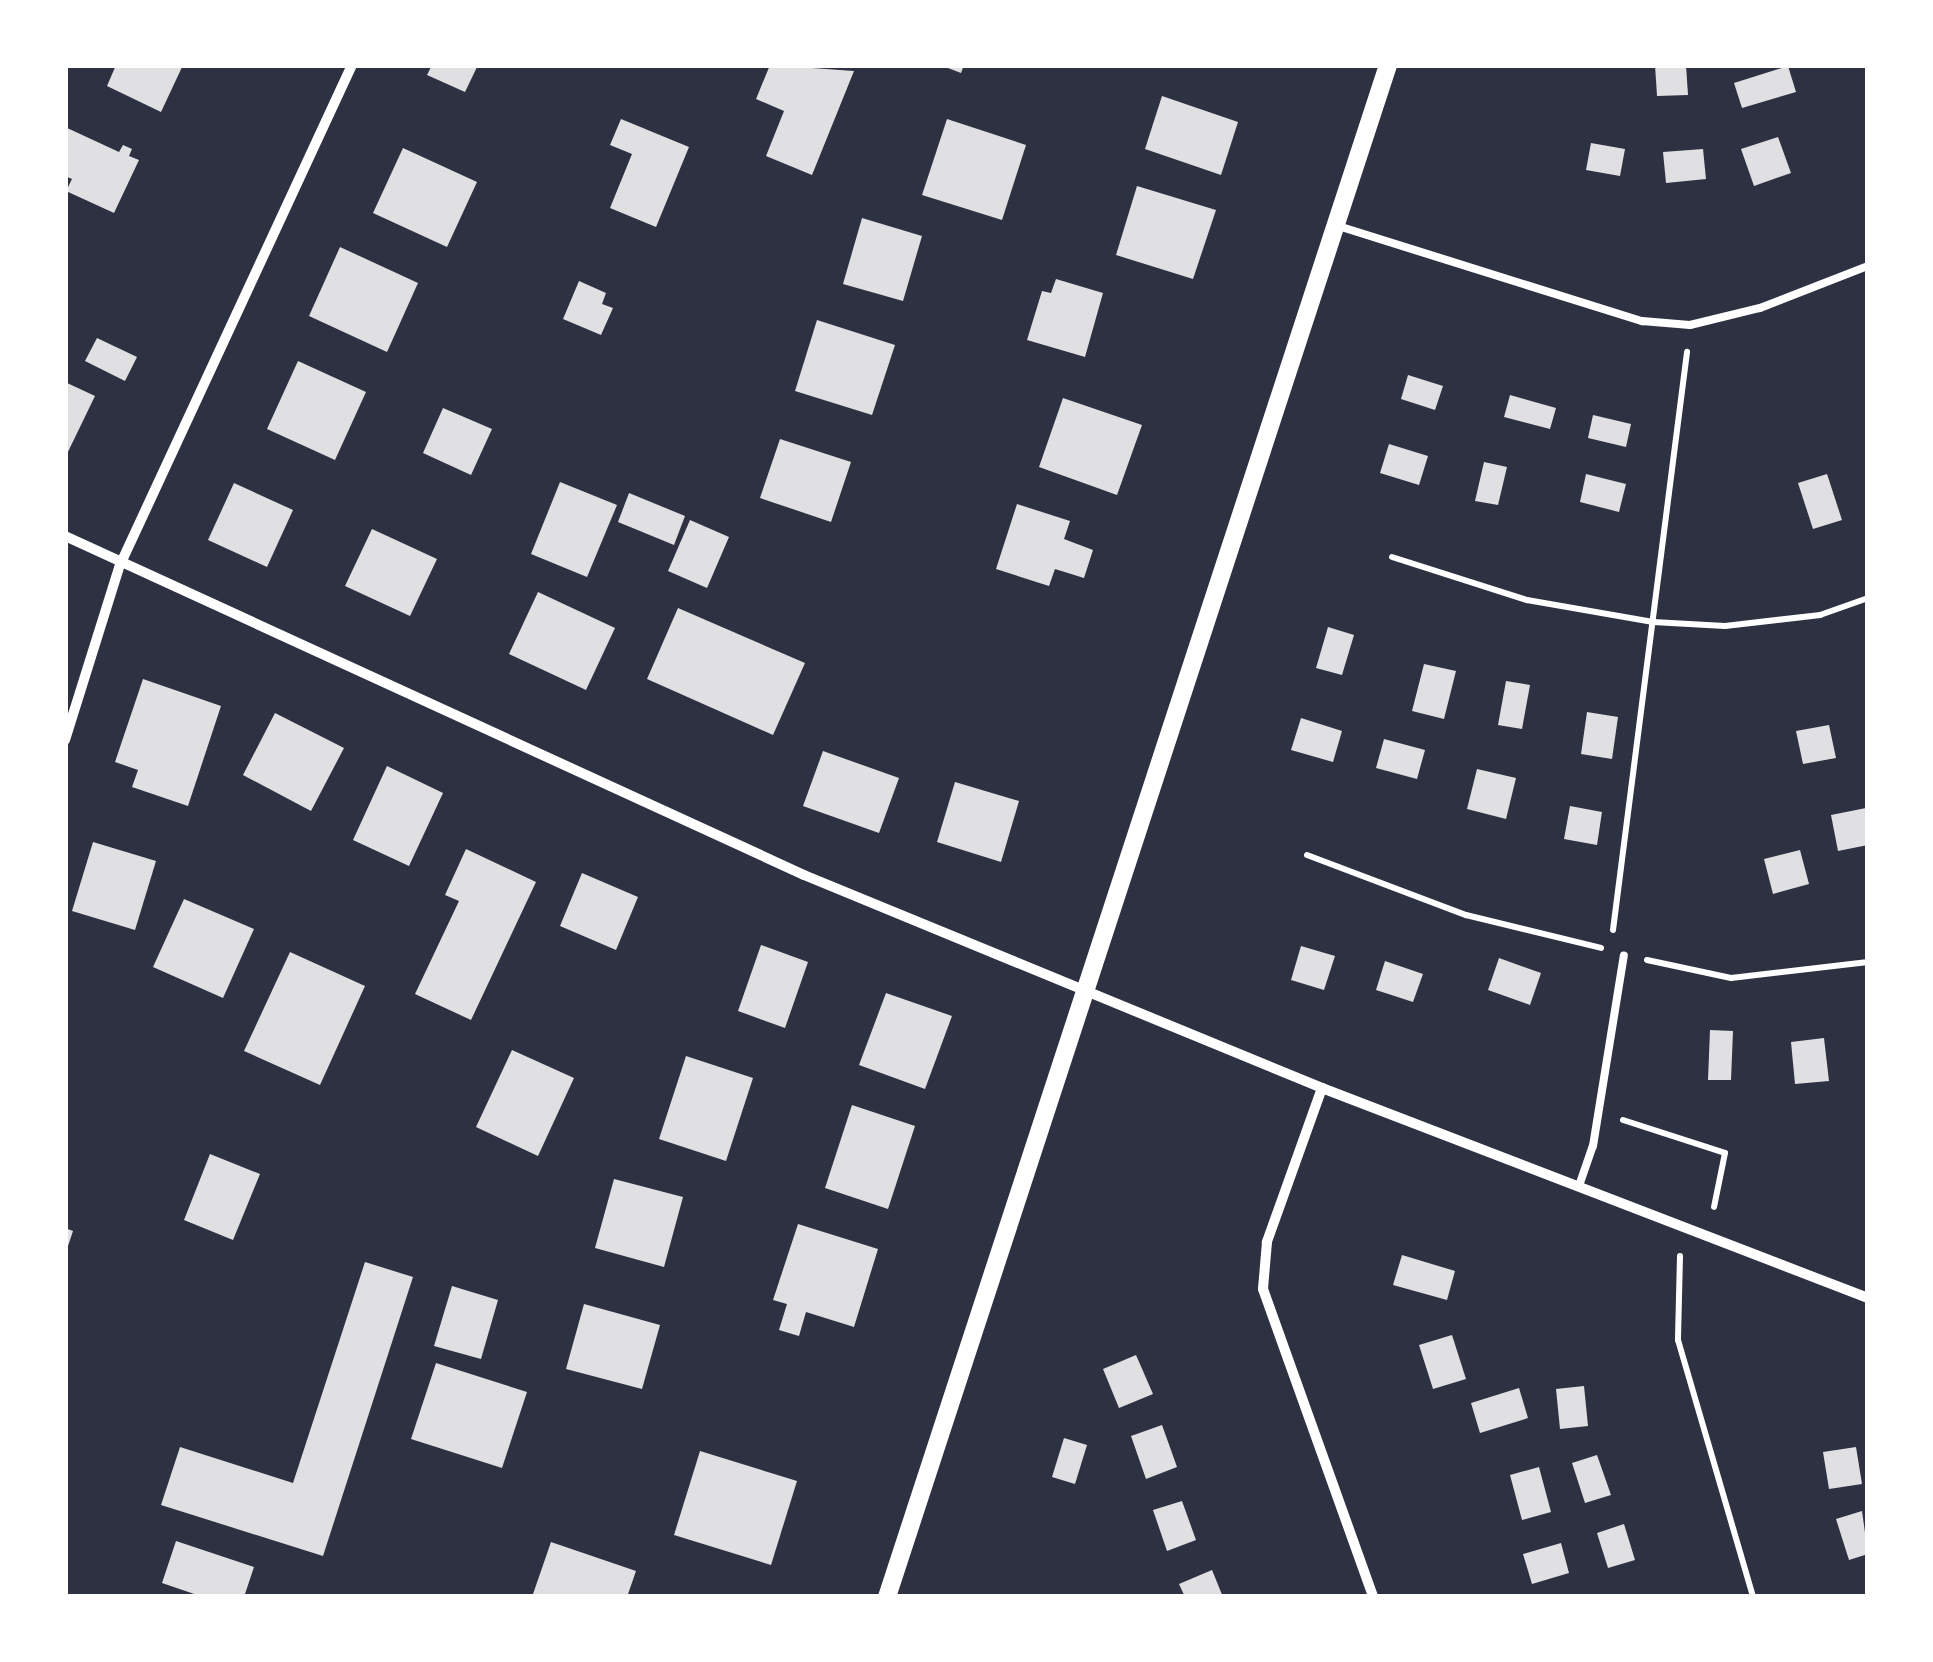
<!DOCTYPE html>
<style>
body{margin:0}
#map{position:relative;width:1933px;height:1662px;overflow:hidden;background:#2d3142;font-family:"Golos Text",sans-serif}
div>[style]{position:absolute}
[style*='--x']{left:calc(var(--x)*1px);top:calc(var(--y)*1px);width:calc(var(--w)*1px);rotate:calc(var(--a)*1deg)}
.building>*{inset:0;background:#e0e0e3}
.path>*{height:6px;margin:-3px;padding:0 3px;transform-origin:3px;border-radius:3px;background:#fff}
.service>*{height:8px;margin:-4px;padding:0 4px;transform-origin:4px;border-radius:4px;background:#fff}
.minor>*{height:10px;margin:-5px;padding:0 5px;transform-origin:5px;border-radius:5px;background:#fff}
.tertiary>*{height:18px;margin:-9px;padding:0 9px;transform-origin:9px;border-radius:9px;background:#fff}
span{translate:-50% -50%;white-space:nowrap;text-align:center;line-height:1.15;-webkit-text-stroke:8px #fff;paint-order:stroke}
.frame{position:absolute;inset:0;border:68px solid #fff;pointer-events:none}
</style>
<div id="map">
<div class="building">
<div style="clip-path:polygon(116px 65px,183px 65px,161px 112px,107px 86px)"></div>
<div style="clip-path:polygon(432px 65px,478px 65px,465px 92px,427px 75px)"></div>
<div style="clip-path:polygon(770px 65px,854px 71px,812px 175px,766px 156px,784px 111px,756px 99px)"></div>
<div style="clip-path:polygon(940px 65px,964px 65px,961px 73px)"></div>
<div style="clip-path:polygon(1655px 65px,1686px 65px,1688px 95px,1657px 96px)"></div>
<div style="clip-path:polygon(1788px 66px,1796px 92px,1742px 108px,1734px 83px)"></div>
<div style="clip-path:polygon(1162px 96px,1238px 122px,1221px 175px,1145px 149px)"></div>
<div style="clip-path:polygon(621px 119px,689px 147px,656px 227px,610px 208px,632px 154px,610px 145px)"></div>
<div style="clip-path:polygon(947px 119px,1026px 145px,1002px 220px,922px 195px)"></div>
<div style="clip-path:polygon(65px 127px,119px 152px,123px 145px,132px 149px,129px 156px,139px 160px,114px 213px,66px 191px,72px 179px,65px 176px)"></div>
<div style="clip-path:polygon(1778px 137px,1791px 173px,1754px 186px,1741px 149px)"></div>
<div style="clip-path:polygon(1591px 143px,1625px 149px,1620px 176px,1586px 170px)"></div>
<div style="clip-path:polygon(403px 148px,477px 182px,447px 247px,373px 213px)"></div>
<div style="clip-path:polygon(1703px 149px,1706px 179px,1666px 183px,1663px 152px)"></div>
<div style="clip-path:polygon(1137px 186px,1216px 210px,1193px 279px,1116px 255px)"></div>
<div style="clip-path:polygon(862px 218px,922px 236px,903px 301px,843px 284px)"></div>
<div style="clip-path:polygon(340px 247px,418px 283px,387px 352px,309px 316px)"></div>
<div style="clip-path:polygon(1056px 279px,1103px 293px,1085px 357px,1027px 340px,1042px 291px,1051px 293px)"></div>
<div style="clip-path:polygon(579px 281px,606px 293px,602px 304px,613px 308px,601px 335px,563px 319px)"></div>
<div style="clip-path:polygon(817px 320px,895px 345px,872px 415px,795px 391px)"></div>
<div style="clip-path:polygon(97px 338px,137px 357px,125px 381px,85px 361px)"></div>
<div style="clip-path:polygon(298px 361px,366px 392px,335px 460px,267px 429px)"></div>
<div style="clip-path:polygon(1408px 375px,1443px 386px,1435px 410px,1401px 399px)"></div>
<div style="clip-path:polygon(65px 382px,95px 396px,65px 458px)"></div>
<div style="clip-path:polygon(1510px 395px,1556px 408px,1550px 429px,1504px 417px)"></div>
<div style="clip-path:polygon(1063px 398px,1142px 425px,1117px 495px,1039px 467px)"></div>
<div style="clip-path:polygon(443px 408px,492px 429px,471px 475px,423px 453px)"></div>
<div style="clip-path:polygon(1593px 415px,1631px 424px,1626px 447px,1588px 438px)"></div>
<div style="clip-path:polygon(780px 439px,851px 462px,831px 522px,760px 498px)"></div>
<div style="clip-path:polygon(1389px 444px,1428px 456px,1419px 485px,1380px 473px)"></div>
<div style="clip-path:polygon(1484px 462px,1507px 467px,1498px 505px,1475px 501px)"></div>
<div style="clip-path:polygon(1586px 474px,1626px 484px,1619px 512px,1580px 502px)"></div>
<div style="clip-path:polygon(1827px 474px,1842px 520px,1813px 529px,1798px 483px)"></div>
<div style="clip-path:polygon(560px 482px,617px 505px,587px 577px,531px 554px)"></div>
<div style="clip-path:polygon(234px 483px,293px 510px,267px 567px,208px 540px)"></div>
<div style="clip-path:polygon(629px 493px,685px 516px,674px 545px,618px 522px)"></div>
<div style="clip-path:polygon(1017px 504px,1070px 521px,1064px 539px,1093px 550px,1084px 578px,1055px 569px,1049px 586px,996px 569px)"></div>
<div style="clip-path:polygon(690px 520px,729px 537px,707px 588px,668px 571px)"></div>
<div style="clip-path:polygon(372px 529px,437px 559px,410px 616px,345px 586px)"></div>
<div style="clip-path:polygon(538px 592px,615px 628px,586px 690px,509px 654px)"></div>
<div style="clip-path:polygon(678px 608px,805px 663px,773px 735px,647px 679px)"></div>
<div style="clip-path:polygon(1328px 627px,1354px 635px,1342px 675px,1316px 668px)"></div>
<div style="clip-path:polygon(1424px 664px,1456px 671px,1444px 719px,1412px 711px)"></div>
<div style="clip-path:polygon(143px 679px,221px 706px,188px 806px,132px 787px,138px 770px,115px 762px)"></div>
<div style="clip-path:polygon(1506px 681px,1530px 685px,1522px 729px,1498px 725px)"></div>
<div style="clip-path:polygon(1587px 712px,1618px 717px,1612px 759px,1581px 754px)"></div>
<div style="clip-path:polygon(275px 713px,344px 748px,311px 811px,243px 775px)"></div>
<div style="clip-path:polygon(1301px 718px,1342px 731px,1333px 762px,1291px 750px)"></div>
<div style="clip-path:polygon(1829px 725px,1836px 758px,1803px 764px,1796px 731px)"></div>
<div style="clip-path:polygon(1384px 739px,1425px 750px,1417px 779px,1376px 768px)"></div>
<div style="clip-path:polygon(823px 751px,899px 778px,879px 833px,803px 806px)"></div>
<div style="clip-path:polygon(387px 766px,443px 793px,409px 866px,353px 840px)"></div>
<div style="clip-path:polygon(1477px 769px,1516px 778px,1506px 819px,1467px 809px)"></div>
<div style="clip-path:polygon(955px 782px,1019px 801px,1001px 862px,937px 842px)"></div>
<div style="clip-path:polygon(1570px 806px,1602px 812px,1597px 845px,1564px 839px)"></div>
<div style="clip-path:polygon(1866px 808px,1868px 845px,1838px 851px,1831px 815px)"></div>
<div style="clip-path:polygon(93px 842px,156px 861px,135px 930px,72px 911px)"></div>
<div style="clip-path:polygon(466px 849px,536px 882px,471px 1020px,415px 994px,459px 901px,445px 895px)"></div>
<div style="clip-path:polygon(1800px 850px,1809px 884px,1773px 894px,1764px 859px)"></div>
<div style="clip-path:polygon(582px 873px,638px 897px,616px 950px,560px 926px)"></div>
<div style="clip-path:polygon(184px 899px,254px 929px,223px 998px,153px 967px)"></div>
<div style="clip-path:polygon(761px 945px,808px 962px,785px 1028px,738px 1011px)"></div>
<div style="clip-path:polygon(1301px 946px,1335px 956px,1324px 990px,1291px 980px)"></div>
<div style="clip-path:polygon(290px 952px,365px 986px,320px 1085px,244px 1051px)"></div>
<div style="clip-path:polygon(1499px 958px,1541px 973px,1530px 1005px,1488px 990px)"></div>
<div style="clip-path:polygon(1385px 961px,1423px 974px,1413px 1002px,1376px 990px)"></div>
<div style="clip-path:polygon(886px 993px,952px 1016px,925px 1089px,859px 1065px)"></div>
<div style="clip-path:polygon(1710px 1030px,1733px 1031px,1731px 1080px,1708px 1080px)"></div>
<div style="clip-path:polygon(1824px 1038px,1829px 1081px,1795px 1084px,1791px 1042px)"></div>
<div style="clip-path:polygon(512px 1050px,574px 1078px,538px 1156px,476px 1127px)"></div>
<div style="clip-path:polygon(686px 1056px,753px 1078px,726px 1161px,659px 1139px)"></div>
<div style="clip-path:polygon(852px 1105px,915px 1126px,888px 1209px,825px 1188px)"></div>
<div style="clip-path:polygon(210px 1154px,260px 1174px,233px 1240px,184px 1220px)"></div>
<div style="clip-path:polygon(614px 1179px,683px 1197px,664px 1267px,595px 1248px)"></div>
<div style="clip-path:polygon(798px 1224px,878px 1249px,854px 1327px,806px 1312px,799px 1336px,779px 1330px,787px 1304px,773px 1300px)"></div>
<div style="clip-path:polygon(65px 1228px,73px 1231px,66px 1252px,65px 1252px)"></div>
<div style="clip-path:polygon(1402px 1255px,1455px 1271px,1447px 1300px,1393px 1285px)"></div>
<div style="clip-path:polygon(365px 1262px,413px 1277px,323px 1556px,161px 1505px,180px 1447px,293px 1483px)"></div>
<div style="clip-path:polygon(452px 1286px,498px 1300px,481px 1359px,434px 1346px)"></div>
<div style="clip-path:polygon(584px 1304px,660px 1325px,642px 1389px,566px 1369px)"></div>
<div style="clip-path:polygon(1452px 1335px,1466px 1379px,1433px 1389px,1419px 1345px)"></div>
<div style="clip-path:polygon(1136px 1355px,1153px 1394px,1119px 1408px,1103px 1369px)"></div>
<div style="clip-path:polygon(436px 1363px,527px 1392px,502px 1468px,411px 1439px)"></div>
<div style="clip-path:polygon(1584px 1386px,1588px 1426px,1560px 1429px,1556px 1389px)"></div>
<div style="clip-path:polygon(1519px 1388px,1528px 1418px,1480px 1433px,1471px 1403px)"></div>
<div style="clip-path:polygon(1162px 1425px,1177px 1467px,1146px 1479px,1131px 1436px)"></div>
<div style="clip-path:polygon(1064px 1438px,1087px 1445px,1075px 1484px,1052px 1477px)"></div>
<div style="clip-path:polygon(1856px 1447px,1862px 1484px,1829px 1489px,1823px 1452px)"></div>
<div style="clip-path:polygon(700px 1451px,797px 1481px,771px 1565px,674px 1535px)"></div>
<div style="clip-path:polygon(1597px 1455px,1611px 1495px,1585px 1503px,1572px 1463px)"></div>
<div style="clip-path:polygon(1539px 1467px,1551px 1512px,1522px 1520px,1510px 1475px)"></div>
<div style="clip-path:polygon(1182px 1501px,1196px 1540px,1167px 1551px,1153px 1510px)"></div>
<div style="clip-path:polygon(1862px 1511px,1868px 1554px,1849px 1560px,1836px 1519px)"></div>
<div style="clip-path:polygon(1624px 1524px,1635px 1560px,1608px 1568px,1597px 1533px)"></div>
<div style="clip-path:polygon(176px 1541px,254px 1567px,244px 1597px,203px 1597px,162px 1583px)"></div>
<div style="clip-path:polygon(551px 1542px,636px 1571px,627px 1597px,532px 1597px)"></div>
<div style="clip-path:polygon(1561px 1543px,1569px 1573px,1532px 1584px,1523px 1554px)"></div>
<div style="clip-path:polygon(1212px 1570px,1223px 1597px,1185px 1597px,1179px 1584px)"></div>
</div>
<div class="path">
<div style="--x:1392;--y:557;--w:142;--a:17.7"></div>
<div style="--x:1527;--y:600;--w:128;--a:9.9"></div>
<div style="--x:1653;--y:622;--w:72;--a:3.2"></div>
<div style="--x:1725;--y:626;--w:96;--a:-6.6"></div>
<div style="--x:1820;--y:615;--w:51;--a:-19.5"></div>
<div style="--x:1307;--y:855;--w:170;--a:20.7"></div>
<div style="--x:1466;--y:915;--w:139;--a:13.7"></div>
<div style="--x:1613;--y:930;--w:583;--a:-82.7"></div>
<div style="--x:1647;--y:960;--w:86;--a:12.1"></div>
<div style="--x:1731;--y:978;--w:138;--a:-6.7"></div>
<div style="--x:1623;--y:1120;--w:107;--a:17.9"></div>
<div style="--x:1725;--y:1153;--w:55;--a:101.5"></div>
<div style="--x:1680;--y:1256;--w:84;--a:91.4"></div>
<div style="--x:1678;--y:1340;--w:268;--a:73.7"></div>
</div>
<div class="service">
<div style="--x:1335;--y:225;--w:322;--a:17.4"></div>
<div style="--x:1642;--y:321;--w:48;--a:4.8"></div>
<div style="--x:1690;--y:325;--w:72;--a:-13.7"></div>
<div style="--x:1760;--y:308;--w:116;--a:-21.3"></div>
<div style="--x:1580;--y:1183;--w:39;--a:-71"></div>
<div style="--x:1593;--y:1146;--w:193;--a:-80.8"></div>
</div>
<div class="minor">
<div style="--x:65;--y:536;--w:813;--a:24.64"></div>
<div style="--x:804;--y:875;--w:560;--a:22.35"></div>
<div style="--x:1322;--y:1088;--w:585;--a:21.04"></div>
<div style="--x:65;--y:740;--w:183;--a:-72.6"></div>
<div style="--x:120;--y:565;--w:551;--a:-65.11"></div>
<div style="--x:1322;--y:1088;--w:164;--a:109.7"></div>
<div style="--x:1267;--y:1242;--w:47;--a:94.9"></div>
<div style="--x:1263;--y:1289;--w:327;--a:70.3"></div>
</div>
<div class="tertiary">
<div style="--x:887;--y:1597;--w:1612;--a:-71.89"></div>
</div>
<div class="frame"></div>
</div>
